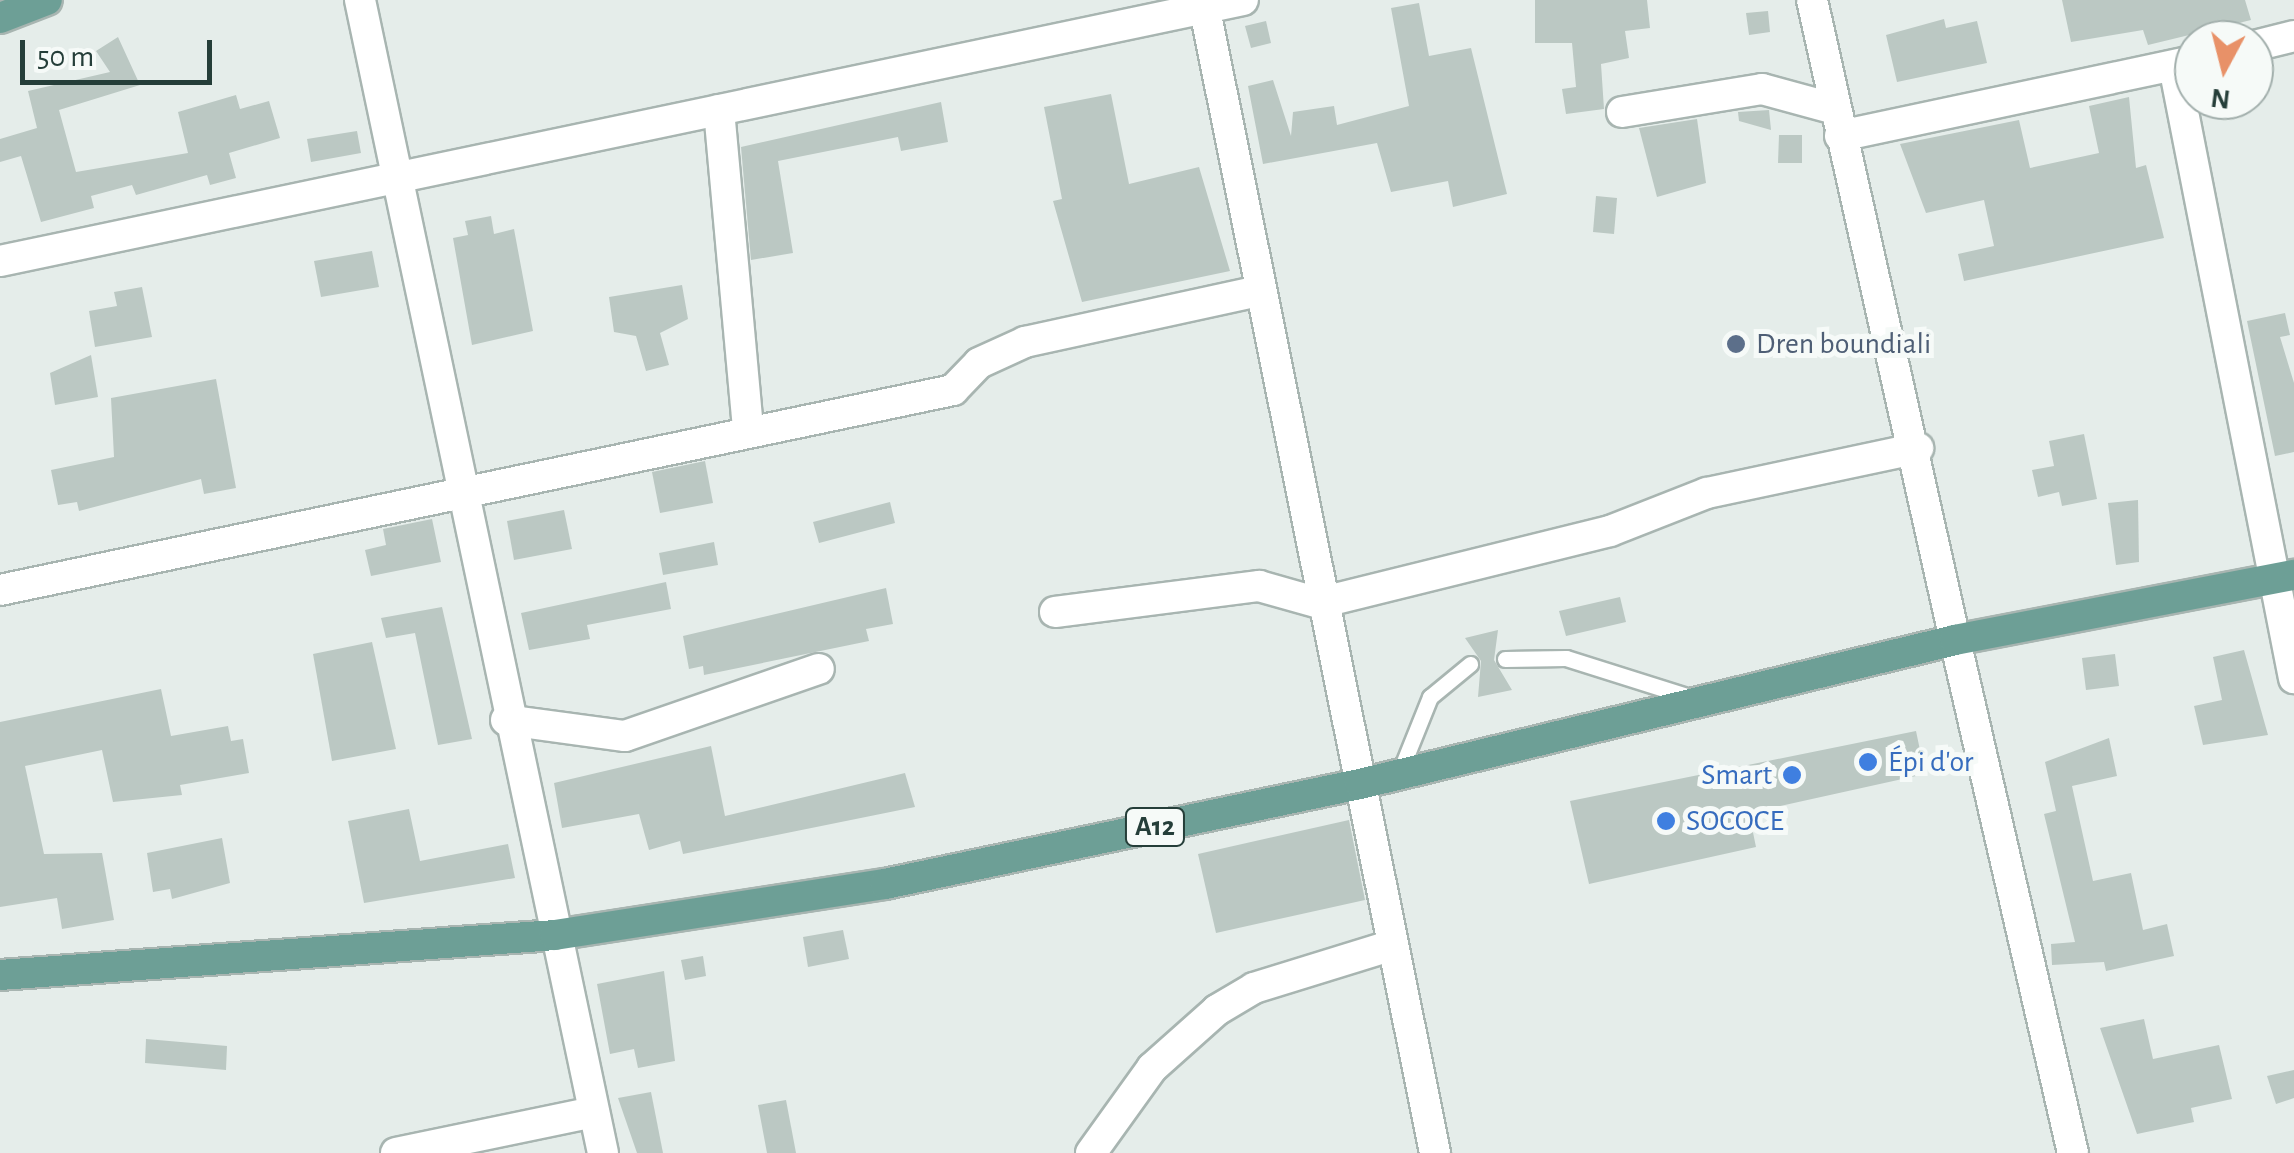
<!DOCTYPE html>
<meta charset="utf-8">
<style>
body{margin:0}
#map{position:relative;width:2294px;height:1153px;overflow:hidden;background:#e5edea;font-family:"Alegreya Sans",sans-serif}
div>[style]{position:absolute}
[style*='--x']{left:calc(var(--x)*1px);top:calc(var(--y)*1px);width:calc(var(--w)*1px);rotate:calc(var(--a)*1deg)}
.building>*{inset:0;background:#bbc8c3}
.roads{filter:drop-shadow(2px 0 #a8b5b1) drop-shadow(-2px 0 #a8b5b1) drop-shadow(0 2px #a8b5b1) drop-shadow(0 -2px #a8b5b1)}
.lane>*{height:15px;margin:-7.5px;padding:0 7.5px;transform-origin:7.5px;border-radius:7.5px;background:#fff}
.street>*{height:30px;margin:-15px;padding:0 15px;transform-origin:15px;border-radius:15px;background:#fff}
.secondary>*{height:30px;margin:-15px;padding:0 15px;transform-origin:15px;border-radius:15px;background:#fff}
.primary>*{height:30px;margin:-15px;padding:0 15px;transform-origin:15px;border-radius:15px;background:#6d9f96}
.dots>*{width:28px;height:28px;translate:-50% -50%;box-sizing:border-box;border:5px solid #f6faf8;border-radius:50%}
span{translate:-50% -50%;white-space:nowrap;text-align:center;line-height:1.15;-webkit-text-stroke:10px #f6faf8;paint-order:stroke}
.shield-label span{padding:2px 8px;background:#f6faf8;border:2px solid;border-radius:8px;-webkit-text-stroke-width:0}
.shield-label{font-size:28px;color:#253e39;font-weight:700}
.service-label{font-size:30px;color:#4e5e75}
.left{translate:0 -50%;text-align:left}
.shop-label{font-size:30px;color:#366cbe}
.right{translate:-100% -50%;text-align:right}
.north{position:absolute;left:2174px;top:20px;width:100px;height:100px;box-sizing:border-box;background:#f6faf8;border:2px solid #a2afac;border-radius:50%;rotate:187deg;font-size:28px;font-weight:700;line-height:40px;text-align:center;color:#253e39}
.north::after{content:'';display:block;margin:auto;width:35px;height:45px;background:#e89168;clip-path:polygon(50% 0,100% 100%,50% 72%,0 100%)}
.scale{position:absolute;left:20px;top:40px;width:192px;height:45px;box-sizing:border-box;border:5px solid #253e39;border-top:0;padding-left:12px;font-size:30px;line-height:35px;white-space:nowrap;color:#253e39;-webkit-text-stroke:8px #f6faf8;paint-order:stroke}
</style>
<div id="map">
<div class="building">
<div style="clip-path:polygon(1535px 0,1647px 0,1650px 28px,1625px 31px,1629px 58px,1601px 64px,1604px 109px,1566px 114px,1562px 89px,1576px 87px,1572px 43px,1535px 43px)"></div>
<div style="clip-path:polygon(2062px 0,2245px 0,2251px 20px,2148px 45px,2143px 30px,2071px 42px)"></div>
<div style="clip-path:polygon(1419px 3px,1429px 56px,1471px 48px,1507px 194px,1453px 207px,1448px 181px,1391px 192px,1377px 143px,1263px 164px,1248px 86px,1273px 80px,1291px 136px,1293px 112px,1334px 106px,1337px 125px,1409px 106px,1391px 8px)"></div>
<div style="clip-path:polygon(1768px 11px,1770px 32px,1749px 35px,1746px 13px)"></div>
<div style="clip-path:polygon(1944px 19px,1946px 28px,1977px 21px,1987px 63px,1897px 82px,1886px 35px)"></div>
<div style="clip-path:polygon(1266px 21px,1271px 43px,1251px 48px,1245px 26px)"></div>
<div style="clip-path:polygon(118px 37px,140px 85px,59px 110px,76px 172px,188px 153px,178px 112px,236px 95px,240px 109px,269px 101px,280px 138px,229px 153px,236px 178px,210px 185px,207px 175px,136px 195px,132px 185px,91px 196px,94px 208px,41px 222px,21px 156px,0 162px,0 139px,37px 128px,28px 91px,110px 72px,96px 51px)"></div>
<div style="clip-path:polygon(1111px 94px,1129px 184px,1199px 167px,1230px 271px,1082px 302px,1053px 201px,1062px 199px,1044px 107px)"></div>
<div style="clip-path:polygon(2129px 97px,2136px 168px,2146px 165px,2164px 238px,1964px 281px,1958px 254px,1994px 246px,1984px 200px,1926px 213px,1900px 144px,2019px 120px,2030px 168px,2099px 153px,2089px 106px)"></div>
<div style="clip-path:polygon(941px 102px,948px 142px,901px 151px,898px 137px,778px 161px,793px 253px,751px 260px,741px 147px)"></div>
<div style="clip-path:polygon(1769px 110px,1771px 130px,1739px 121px,1738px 112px)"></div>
<div style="clip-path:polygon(1697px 119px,1706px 183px,1657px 197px,1639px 128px)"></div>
<div style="clip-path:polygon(357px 131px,361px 153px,311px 162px,307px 139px)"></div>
<div style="clip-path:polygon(1779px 135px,1802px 135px,1802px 163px,1778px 163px)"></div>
<div style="clip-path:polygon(1596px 196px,1617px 198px,1614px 234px,1593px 232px)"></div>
<div style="clip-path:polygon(491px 216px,494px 234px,514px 229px,533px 331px,472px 345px,453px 238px,468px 235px,465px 221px)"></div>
<div style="clip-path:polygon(372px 251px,379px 287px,321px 297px,314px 261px)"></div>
<div style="clip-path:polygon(682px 285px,688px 319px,660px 333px,669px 365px,646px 371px,636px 336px,614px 332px,609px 297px)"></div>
<div style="clip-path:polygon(142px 287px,152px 337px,95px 347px,89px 311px,117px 306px,114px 292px)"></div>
<div style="clip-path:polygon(2285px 313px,2290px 335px,2280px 337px,2294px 383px,2294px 452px,2275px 456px,2247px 321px)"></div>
<div style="clip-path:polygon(91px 355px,98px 397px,55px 405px,50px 373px)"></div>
<div style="clip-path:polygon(216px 379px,236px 488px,204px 494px,201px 479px,79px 511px,77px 502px,58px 505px,51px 470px,114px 457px,111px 398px)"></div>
<div style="clip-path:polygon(2084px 434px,2097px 499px,2062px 506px,2059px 492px,2038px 497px,2032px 470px,2054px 466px,2049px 441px)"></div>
<div style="clip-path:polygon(705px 461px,713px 503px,660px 513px,652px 472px)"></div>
<div style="clip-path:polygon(2138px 500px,2139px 562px,2116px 565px,2108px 503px)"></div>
<div style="clip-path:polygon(890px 502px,895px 523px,819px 543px,813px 522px)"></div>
<div style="clip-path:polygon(564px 510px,572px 549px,514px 560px,507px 521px)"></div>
<div style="clip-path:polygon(432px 519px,441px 562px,371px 576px,365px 550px,386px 545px,383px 529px)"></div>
<div style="clip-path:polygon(714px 542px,718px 565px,663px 575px,659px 553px)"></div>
<div style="clip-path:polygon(666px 582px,671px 609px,587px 625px,590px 639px,529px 650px,521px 613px)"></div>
<div style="clip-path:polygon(886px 588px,893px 624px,866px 629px,869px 641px,704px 675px,703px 666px,689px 669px,683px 636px)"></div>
<div style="clip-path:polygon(1620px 597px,1626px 622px,1566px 636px,1559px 611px)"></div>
<div style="clip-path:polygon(442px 607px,472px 739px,438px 745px,415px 633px,386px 638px,381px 618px)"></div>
<div style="clip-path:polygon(1498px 630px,1494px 660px,1512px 690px,1478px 697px,1481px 661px,1465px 638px)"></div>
<div style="clip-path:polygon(372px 642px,396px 749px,332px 761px,313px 654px)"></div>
<div style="clip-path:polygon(2244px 650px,2268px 735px,2203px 745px,2194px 706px,2222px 700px,2213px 657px)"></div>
<div style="clip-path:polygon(2115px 654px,2119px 686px,2086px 690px,2082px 658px)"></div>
<div style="clip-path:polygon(161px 689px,171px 736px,228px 726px,231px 741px,243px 739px,249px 773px,180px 785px,182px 795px,113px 802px,102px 750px,25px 766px,44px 854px,102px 853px,114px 920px,62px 929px,57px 898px,0 907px,0 722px)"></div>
<div style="clip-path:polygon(1916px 731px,1925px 774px,1749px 813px,1756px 847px,1589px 884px,1570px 801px)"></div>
<div style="clip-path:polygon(2109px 738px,2117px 776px,2072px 786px,2093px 881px,2131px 873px,2143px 930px,2167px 924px,2174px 956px,2106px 971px,2104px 962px,2052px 965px,2051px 944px,2075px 942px,2044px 814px,2056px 811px,2045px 762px)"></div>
<div style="clip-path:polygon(711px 746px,725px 816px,905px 773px,915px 807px,683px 854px,680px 841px,649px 850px,639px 814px,562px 828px,554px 783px)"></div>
<div style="clip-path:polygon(409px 809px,420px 861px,508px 844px,515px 878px,364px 903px,348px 821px)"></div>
<div style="clip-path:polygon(1349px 820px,1365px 900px,1216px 933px,1198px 854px)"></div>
<div style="clip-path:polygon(222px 838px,230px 883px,172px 899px,170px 889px,153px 892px,147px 853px)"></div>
<div style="clip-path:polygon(843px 930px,849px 959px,808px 967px,803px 937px)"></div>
<div style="clip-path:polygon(703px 956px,706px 976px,685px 980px,681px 960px)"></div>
<div style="clip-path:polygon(664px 971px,675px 1061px,638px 1068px,634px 1049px,610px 1054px,597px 984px)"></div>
<div style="clip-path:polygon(2144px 1019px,2153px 1059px,2219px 1045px,2232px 1099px,2191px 1108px,2194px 1122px,2137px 1134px,2100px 1028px)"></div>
<div style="clip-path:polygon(146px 1039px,227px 1046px,226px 1070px,145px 1063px)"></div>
<div style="clip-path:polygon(2294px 1070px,2294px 1098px,2276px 1104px,2267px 1076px)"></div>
<div style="clip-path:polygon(651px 1092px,663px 1153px,637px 1153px,618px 1098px)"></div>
<div style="clip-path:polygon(786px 1100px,796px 1153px,767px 1153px,758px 1105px)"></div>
</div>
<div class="roads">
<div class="lane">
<div style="--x:1505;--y:659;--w:61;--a:-0.9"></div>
<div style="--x:1566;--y:658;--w:133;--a:17.5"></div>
<div style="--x:1399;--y:774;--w:83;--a:-68.1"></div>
<div style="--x:1430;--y:697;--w:52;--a:-39.5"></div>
</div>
<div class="street">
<div style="--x:360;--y:0;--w:1178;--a:78.1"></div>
<div style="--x:1203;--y:0;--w:1176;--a:78.62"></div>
<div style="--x:1812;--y:0;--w:656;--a:77.4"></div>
<div style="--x:2254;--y:46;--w:41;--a:-14"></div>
<div style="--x:2174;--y:66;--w:624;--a:78.91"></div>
<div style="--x:719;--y:110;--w:319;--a:84.8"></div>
<div style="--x:1622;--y:112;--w:142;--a:-9.3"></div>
<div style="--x:1762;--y:89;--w:76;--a:15.3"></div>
<div style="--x:1840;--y:136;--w:362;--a:-12"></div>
<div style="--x:0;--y:261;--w:1270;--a:-11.86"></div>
<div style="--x:0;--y:590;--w:974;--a:-11.85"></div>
<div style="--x:953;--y:390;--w:37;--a:-46"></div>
<div style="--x:979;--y:363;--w:51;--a:-24.5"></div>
<div style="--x:1025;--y:342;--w:239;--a:-12.3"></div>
<div style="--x:1055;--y:612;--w:206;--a:-7.3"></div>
<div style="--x:1259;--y:586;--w:62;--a:15.8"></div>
<div style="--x:1319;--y:603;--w:300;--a:-13.9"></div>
<div style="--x:1610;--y:531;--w:104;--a:-21.4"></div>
<div style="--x:1707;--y:493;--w:216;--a:-12"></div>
<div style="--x:506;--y:720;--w:120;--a:7.7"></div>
<div style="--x:625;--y:736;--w:205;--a:-19.1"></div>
<div style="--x:396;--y:1153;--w:202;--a:-11.7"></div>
<div style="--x:1091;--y:1153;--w:105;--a:-54.3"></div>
<div style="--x:1152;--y:1068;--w:87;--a:-41.7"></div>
<div style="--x:1217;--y:1010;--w:43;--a:-30.7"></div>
<div style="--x:1254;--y:988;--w:142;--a:-17.2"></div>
</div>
<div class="secondary">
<div style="--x:1955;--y:640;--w:526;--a:77.05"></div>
</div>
<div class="primary">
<div style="--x:0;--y:18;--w:50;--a:-21"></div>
<div style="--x:0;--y:975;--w:556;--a:-4.12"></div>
<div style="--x:555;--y:935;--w:334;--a:-8.8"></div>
<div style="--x:885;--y:884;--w:485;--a:-11.9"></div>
<div style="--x:1360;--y:784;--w:612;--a:-13.6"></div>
<div style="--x:1955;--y:640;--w:345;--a:-10.9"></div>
</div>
</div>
<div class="dots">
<div style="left:1736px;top:344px;background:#5c6f8a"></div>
<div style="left:1868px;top:762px;background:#3f7fe0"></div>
<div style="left:1792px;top:775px;background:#3f7fe0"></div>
<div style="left:1666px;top:821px;background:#3f7fe0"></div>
</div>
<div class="shield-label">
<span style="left:1155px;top:827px">A12</span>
</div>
<div class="service-label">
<span class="left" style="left:1756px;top:344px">Dren boundiali</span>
</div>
<div class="shop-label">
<span class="left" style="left:1888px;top:762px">Épi d'or</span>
<span class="right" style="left:1772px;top:775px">Smart</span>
<span class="left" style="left:1686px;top:821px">SOCOCE</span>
</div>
<div class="north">N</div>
<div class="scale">50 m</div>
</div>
